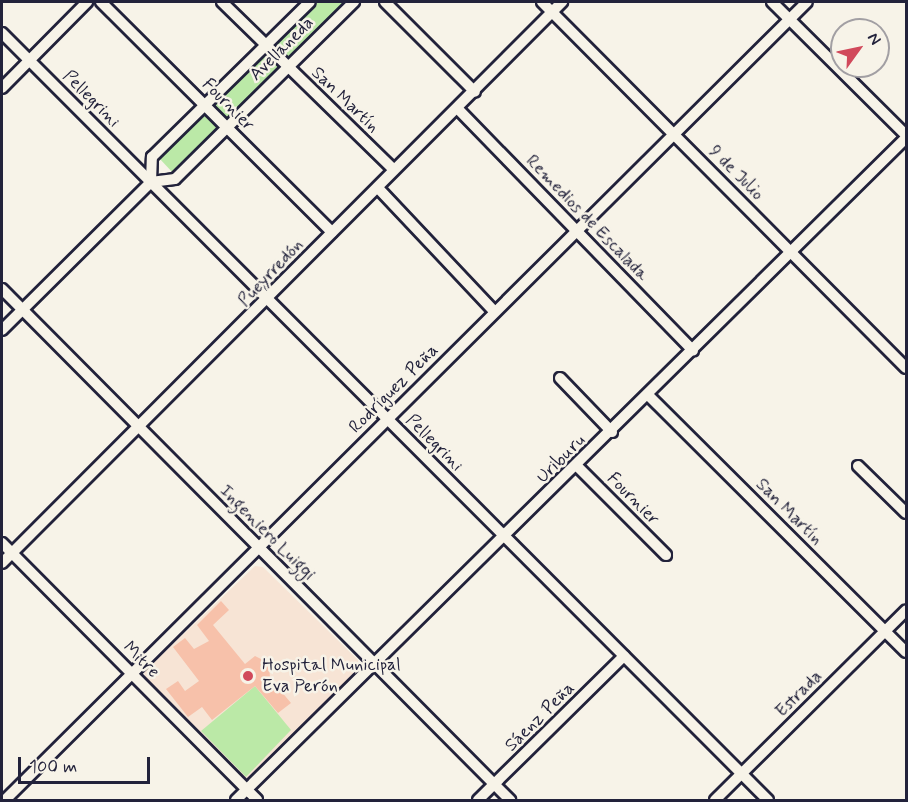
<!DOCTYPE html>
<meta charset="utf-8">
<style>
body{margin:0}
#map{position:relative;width:908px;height:802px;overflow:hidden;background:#f7f3e8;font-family:Mynerve,sans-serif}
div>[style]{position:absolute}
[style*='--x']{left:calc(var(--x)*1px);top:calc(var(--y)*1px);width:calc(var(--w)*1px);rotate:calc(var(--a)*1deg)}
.built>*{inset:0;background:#f7e4d5}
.green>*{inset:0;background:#bbe9a7}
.building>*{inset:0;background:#f7c1aa}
.roads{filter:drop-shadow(2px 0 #22223b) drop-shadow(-2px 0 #22223b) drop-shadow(0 2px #22223b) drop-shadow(0 -2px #22223b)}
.minor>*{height:10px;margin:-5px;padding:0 5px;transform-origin:5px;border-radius:5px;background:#f7f3e8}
.dots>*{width:16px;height:16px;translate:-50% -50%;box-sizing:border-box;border:3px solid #f7f3e8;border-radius:50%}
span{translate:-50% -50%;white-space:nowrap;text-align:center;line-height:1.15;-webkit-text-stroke:5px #f7f3e8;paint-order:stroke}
.street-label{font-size:18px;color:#22223b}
.poi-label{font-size:18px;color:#22223b}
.left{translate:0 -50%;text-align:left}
.frame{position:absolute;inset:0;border:3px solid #22223b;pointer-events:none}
.north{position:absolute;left:830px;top:18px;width:60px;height:60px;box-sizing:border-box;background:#f7f3e8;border:2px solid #a29fa3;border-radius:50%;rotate:57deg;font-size:16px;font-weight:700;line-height:24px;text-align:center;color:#22223b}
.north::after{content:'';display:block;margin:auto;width:21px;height:27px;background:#d1495b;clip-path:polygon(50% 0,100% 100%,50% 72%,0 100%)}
.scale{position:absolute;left:18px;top:757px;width:132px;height:27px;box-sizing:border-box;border:3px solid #22223b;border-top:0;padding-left:8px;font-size:18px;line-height:21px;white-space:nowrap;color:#22223b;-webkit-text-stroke:4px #f7f3e8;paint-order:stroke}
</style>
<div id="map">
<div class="built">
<div style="clip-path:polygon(255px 566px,263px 567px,358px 660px,359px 669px,250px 779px,242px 779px,146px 681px,144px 672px)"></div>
</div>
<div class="green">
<div style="clip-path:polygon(318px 2px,347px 2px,174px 174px,159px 158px)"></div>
<div style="clip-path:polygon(255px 686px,291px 730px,246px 777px,201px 731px)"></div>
</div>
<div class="building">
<div style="clip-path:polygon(221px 601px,229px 610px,213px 625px,245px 664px,255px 656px,269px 663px,270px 678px,291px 703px,278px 713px,255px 686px,212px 720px,202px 707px,188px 717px,166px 689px,178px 681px,185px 691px,199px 681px,173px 647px,185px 638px,194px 649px,209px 641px,197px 625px)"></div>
</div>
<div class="roads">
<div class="minor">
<div style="--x:101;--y:2;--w:326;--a:44.9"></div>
<div style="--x:222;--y:2;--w:240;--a:44.3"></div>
<div style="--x:385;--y:2;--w:127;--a:45"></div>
<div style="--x:542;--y:2;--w:516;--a:45.16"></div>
<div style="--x:772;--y:2;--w:189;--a:44.8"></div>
<div style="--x:2;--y:33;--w:1084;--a:45.04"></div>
<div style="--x:2;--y:88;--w:121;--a:-45.3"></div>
<div style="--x:458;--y:109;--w:337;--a:45.8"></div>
<div style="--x:151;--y:182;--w:25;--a:-88"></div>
<div style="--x:152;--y:157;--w:221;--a:-44.5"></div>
<div style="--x:378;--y:188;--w:170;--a:46.7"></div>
<div style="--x:2;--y:289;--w:721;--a:45.17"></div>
<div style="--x:2;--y:330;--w:210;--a:-44.8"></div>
<div style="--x:151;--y:182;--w:24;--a:-7"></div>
<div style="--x:175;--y:179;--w:252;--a:-44.7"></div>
<div style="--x:560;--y:378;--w:75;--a:46.1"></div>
<div style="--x:648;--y:395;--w:364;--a:44.9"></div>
<div style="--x:577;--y:466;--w:126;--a:45"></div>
<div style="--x:858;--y:466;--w:67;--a:44.4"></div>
<div style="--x:2;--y:543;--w:362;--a:45.2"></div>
<div style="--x:2;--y:563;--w:793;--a:-45.05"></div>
<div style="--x:5;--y:800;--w:1131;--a:-44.86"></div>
<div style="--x:236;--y:800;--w:942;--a:-44.66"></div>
<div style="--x:478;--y:800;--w:205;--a:-44.6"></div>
<div style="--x:715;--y:800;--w:269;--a:-44.8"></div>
</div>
</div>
<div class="dots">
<div style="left:248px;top:676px;background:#d1495b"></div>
</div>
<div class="street-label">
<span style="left:282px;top:49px;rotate:-45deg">Avellaneda</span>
<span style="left:91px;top:99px;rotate:45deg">Pellegrini</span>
<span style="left:345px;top:100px;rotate:44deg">San Martín</span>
<span style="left:228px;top:105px;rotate:45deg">Fournier</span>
<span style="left:736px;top:173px;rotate:45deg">9 de Julio</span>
<span style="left:587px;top:218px;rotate:46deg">Remedios de Escalada</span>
<span style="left:271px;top:273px;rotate:-47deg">Pueyrredón</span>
<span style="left:394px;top:389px;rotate:-45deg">Rodríguez Peña</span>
<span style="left:434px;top:443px;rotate:45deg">Pellegrini</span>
<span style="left:561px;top:459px;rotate:-45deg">Uriburu</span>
<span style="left:633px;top:499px;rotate:45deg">Fournier</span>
<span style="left:789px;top:512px;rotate:45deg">San Martín</span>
<span style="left:267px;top:533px;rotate:45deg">Ingeniero Luiggi</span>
<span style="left:141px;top:660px;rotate:45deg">Mitre</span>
<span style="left:799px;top:694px;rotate:-45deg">Estrada</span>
<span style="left:540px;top:717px;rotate:-45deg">Sáenz Peña</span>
</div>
<div class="poi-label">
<span class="left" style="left:262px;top:676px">Hospital Municipal<br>Eva Perón</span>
</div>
<div class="frame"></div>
<div class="north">N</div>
<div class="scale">100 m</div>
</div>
